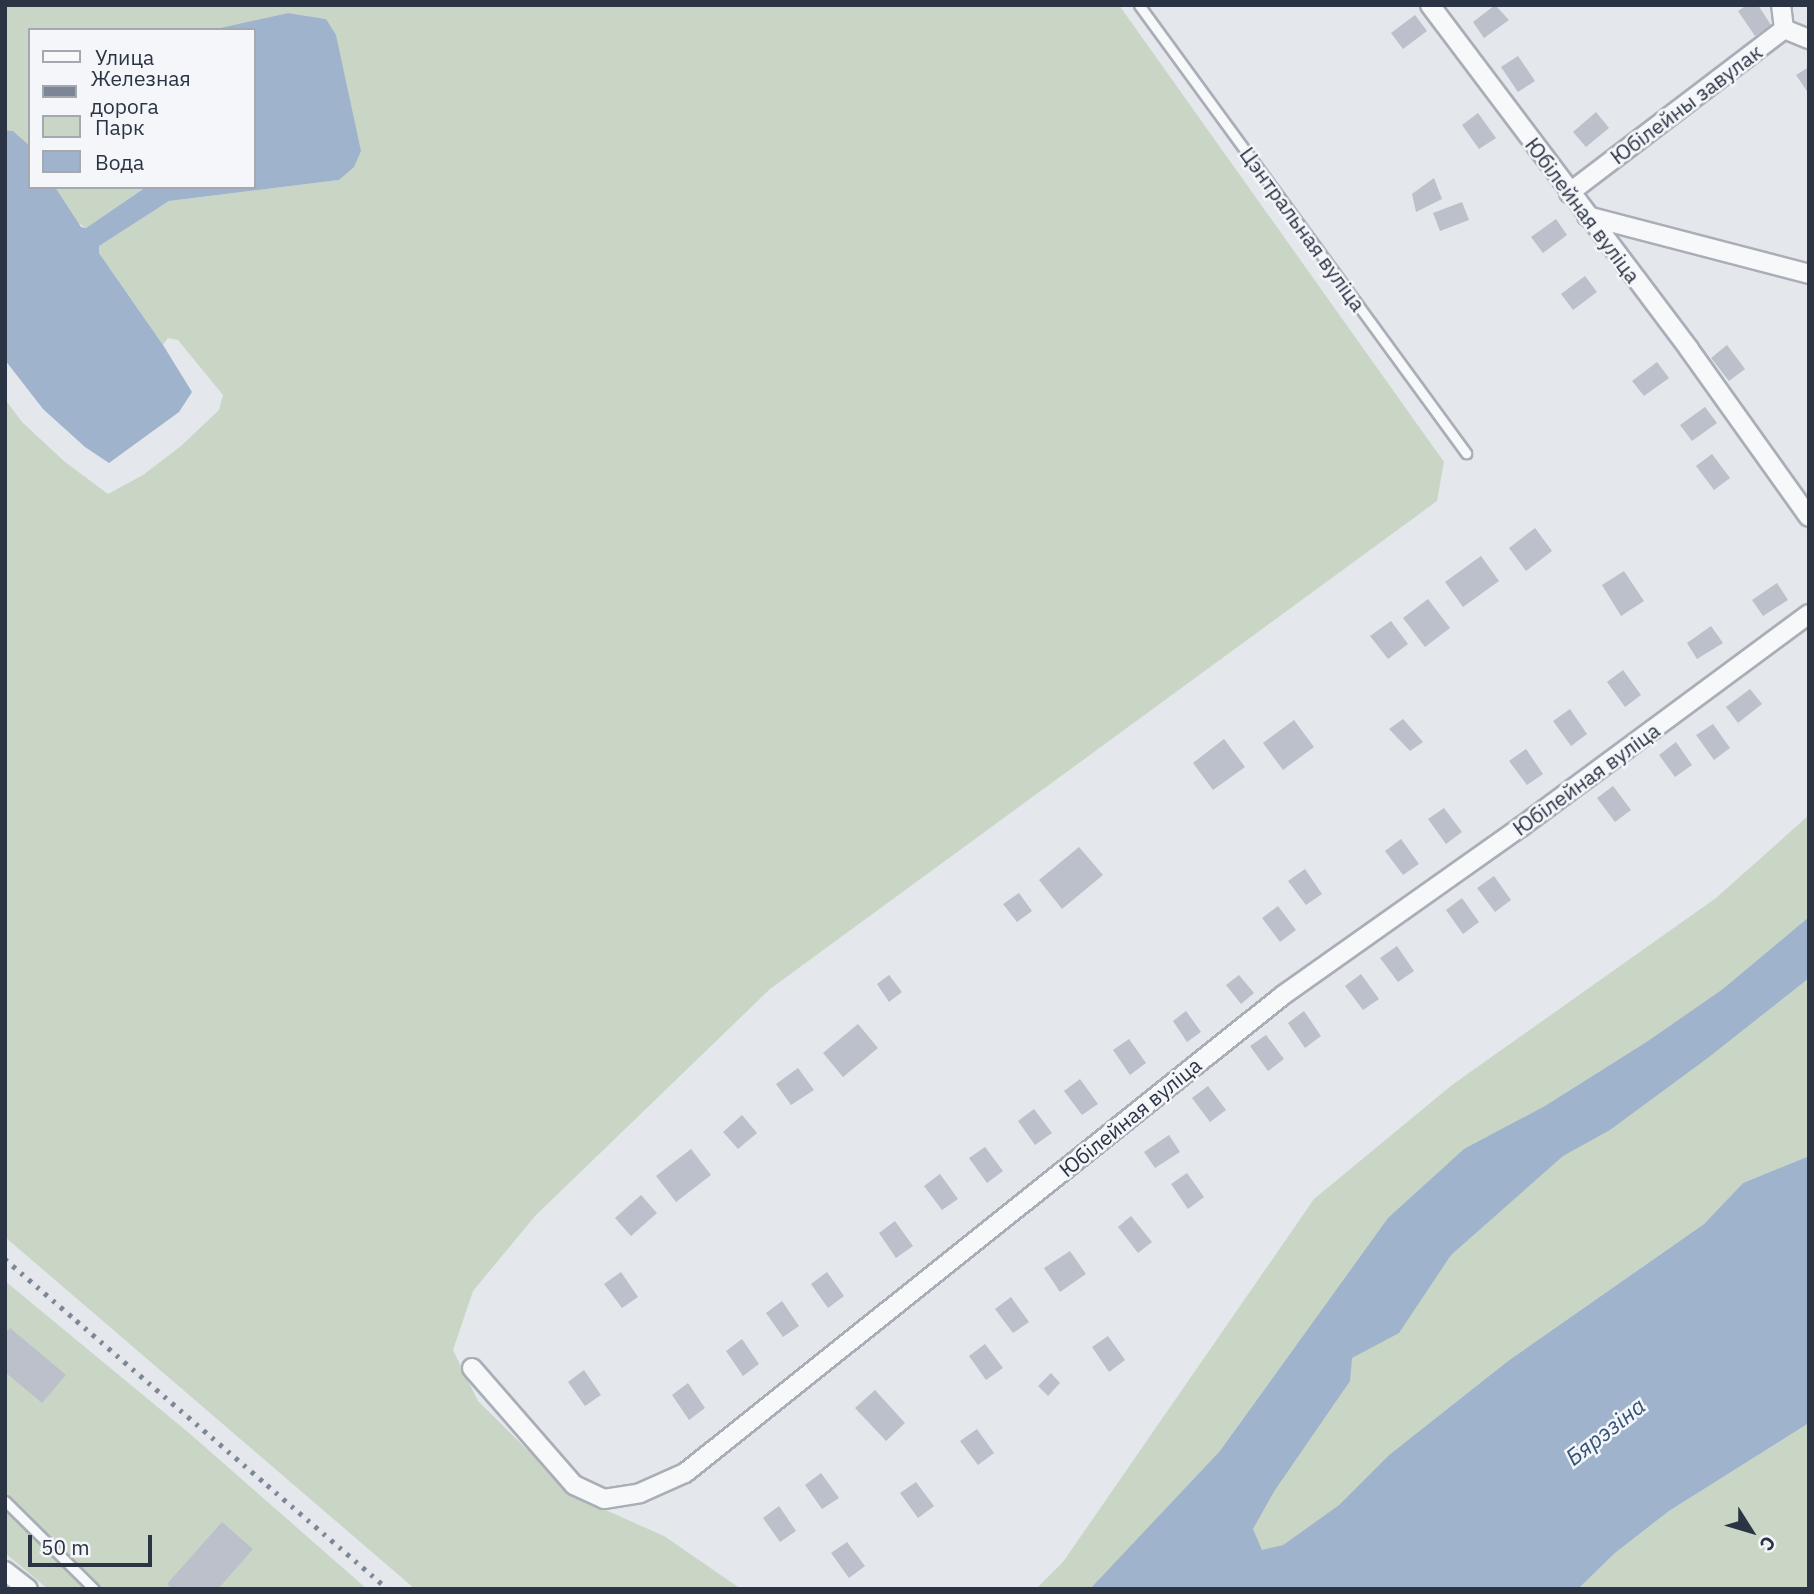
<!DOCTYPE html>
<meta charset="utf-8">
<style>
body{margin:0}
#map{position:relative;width:1814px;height:1594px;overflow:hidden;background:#e4e7ec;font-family:"IBM Plex Sans",sans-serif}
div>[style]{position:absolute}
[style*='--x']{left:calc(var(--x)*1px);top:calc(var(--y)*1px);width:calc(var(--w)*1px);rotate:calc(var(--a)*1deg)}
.green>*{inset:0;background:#c9d6c5}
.water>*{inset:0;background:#9fb4cc}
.building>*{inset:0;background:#bbc0ca}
.roads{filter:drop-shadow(2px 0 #a9aeb7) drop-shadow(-2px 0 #a9aeb7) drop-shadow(0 2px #a9aeb7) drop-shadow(0 -2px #a9aeb7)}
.lane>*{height:9px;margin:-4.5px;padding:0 4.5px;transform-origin:4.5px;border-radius:4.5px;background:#f7f8fa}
.street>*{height:18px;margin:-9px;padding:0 9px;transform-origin:9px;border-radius:9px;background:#f7f8fa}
.rail>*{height:5px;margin-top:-2.5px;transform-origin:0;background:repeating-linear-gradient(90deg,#7d8696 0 3.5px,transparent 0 10.5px)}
span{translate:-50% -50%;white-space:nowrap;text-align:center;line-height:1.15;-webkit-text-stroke:5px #f4f6f9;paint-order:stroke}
.street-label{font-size:21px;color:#2b3445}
.water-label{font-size:23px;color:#34527a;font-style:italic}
.frame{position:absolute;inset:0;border:7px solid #2b3445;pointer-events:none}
.legend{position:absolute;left:28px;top:28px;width:228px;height:161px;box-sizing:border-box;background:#f4f6f9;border:2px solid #a4a8b1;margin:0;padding:9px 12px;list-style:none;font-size:21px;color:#2b3445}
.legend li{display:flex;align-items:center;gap:14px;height:35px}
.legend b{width:35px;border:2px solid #a4a8b1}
.north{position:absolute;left:1716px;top:1496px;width:70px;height:70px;-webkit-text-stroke:5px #f4f6f9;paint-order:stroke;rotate:127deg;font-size:19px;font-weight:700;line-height:28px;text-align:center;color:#2b3445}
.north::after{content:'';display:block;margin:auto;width:24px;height:32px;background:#2b3445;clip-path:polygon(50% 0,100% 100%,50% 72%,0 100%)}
.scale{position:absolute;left:28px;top:1535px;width:124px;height:32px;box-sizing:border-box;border:4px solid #2b3445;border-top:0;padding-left:9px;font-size:21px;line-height:24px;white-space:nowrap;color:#2b3445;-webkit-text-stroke:5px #f4f6f9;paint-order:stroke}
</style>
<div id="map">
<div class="green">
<div style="clip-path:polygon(5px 5px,1119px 5px,1444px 462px,1437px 501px,770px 989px,535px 1216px,473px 1291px,453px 1350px,478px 1401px,574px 1496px,664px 1536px,741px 1589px,415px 1589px,5px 1237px,5px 399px,22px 422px,65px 462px,108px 494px,143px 475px,181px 446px,219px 410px,223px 395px,178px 340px,168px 338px,163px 345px,99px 253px,98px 246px,169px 201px,339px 180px,326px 19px,288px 13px,211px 30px,30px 30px,30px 146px,13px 131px,5px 130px)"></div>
<div style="clip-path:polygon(55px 187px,146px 187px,86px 228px,76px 222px)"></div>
<div style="clip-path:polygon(1809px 815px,1809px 1156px,1743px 1183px,1704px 1224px,1508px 1361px,1389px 1455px,1339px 1505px,1283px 1545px,1127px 1589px,1036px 1589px,1063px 1562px,1314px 1199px,1452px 1085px,1716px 898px)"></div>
<div style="clip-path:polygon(5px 1281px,189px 1433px,367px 1589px,48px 1589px,5px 1553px)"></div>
<div style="clip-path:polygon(1809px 1423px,1809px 1589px,1578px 1589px,1615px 1553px,1669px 1511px)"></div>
</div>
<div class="water">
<div style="clip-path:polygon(288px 13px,326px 19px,336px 35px,361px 151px,354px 167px,339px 180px,169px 201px,99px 246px,99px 253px,163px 345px,192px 392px,179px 412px,109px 463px,85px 447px,43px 409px,5px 360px,5px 130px,13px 131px,30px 146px,30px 187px,55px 187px,81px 227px,86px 228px,146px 187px,254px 187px,254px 30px,211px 30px)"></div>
<div style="clip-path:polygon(1809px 917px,1809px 978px,1709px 1057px,1610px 1130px,1563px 1156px,1451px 1255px,1399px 1333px,1352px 1358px,1350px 1381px,1275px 1490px,1253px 1529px,1262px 1550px,1283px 1545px,1339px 1505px,1389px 1455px,1508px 1361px,1704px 1224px,1743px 1183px,1809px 1156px,1809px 1423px,1669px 1511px,1615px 1553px,1578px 1589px,1090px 1589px,1220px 1451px,1388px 1218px,1464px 1149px,1545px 1106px,1648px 1041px,1723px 989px)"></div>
</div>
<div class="building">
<div style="clip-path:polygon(1495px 5px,1509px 20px,1484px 38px,1473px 22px)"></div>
<div style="clip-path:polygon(1747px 5px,1758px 5px,1771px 25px,1755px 36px,1738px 11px)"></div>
<div style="clip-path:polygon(1415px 15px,1427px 31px,1403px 49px,1391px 33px)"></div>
<div style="clip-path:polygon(1518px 56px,1535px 81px,1518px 92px,1501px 67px)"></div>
<div style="clip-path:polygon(1809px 67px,1809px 94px,1796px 75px)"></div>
<div style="clip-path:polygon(1596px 112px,1609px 128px,1586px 147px,1573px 132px)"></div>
<div style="clip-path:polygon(1478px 113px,1496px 138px,1479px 149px,1462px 125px)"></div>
<div style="clip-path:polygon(1434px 178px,1442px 199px,1416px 212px,1412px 194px)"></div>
<div style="clip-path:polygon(1462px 202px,1469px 220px,1440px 231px,1433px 213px)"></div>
<div style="clip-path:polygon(1556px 219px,1567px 235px,1543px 253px,1531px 237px)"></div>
<div style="clip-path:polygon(1585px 276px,1597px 292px,1573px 310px,1561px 294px)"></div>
<div style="clip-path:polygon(1727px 345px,1745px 369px,1729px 381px,1711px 358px)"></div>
<div style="clip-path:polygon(1657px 362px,1669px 378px,1644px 396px,1632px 381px)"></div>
<div style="clip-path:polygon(1705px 407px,1717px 423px,1692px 441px,1680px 425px)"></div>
<div style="clip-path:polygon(1712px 454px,1730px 478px,1714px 490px,1696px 466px)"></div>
<div style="clip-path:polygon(1535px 528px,1552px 551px,1526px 571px,1509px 548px)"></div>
<div style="clip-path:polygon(1481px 556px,1499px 581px,1463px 607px,1445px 582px)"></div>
<div style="clip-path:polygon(1624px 571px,1644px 601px,1621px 616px,1602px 585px)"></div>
<div style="clip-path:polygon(1777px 583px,1788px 600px,1763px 616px,1752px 600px)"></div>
<div style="clip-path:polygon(1428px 599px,1450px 628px,1425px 647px,1403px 618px)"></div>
<div style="clip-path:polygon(1391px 621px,1408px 644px,1388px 659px,1370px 636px)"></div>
<div style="clip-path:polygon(1711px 626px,1723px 643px,1697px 659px,1687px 643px)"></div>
<div style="clip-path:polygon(1623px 670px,1641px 695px,1625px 707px,1607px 682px)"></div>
<div style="clip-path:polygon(1750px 689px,1762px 704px,1738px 723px,1726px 707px)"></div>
<div style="clip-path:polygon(1570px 709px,1587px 734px,1571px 746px,1553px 721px)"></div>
<div style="clip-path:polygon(1403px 719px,1423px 742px,1410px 751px,1389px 729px)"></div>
<div style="clip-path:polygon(1294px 720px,1314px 747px,1283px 770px,1263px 743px)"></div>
<div style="clip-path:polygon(1713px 724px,1730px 748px,1714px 760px,1696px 735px)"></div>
<div style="clip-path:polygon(1224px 739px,1245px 767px,1213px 790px,1193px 763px)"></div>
<div style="clip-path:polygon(1676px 742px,1692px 765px,1675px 777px,1659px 755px)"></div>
<div style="clip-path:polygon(1526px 749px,1543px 774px,1527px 785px,1509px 761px)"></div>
<div style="clip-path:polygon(1613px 786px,1631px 810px,1615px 822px,1597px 798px)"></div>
<div style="clip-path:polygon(1444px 808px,1462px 832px,1446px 844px,1428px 819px)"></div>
<div style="clip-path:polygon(1401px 839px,1419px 864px,1403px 875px,1385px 851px)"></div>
<div style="clip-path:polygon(1079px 847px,1103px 875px,1062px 909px,1039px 880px)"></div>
<div style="clip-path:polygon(1305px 869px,1322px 894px,1306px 905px,1288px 881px)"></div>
<div style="clip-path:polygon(1494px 876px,1511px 900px,1495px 912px,1477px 888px)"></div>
<div style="clip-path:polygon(1019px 893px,1032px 911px,1017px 922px,1003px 904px)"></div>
<div style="clip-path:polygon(1462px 898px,1479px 922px,1463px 934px,1446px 910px)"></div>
<div style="clip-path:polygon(1278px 906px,1296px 930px,1280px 942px,1262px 918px)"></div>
<div style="clip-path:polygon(1397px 946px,1414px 971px,1398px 982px,1380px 958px)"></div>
<div style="clip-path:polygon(1361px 974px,1379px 999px,1363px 1010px,1345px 986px)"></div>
<div style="clip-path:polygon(889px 975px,902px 992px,889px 1002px,877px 984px)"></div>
<div style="clip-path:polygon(1239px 975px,1254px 993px,1241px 1004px,1226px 985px)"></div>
<div style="clip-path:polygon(1186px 1011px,1201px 1032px,1187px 1042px,1173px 1021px)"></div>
<div style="clip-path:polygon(1304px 1011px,1321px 1036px,1305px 1048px,1288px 1023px)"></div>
<div style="clip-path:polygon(858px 1024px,878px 1048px,843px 1077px,823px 1053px)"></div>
<div style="clip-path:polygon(1266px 1035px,1284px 1059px,1268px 1071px,1250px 1046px)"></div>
<div style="clip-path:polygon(1129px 1039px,1146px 1063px,1130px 1075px,1113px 1050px)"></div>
<div style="clip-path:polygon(798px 1068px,814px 1090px,791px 1105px,776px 1084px)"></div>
<div style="clip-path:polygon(1080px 1079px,1098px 1104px,1082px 1115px,1064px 1091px)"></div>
<div style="clip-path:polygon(1208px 1086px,1226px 1110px,1210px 1122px,1192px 1098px)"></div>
<div style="clip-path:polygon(1034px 1109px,1052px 1133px,1035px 1145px,1018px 1121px)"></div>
<div style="clip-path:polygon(742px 1115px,757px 1133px,738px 1149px,723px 1132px)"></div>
<div style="clip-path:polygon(1169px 1135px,1180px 1152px,1155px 1168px,1144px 1152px)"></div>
<div style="clip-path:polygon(985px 1147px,1003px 1171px,987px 1183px,969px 1158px)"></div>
<div style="clip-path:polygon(691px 1149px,711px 1175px,676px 1202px,656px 1176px)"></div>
<div style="clip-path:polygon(1187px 1173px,1204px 1197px,1188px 1209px,1171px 1184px)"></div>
<div style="clip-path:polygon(940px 1174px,958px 1199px,942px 1210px,924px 1186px)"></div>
<div style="clip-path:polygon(641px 1195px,657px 1213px,631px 1236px,615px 1218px)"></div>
<div style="clip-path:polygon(1131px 1216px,1152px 1242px,1138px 1253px,1118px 1227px)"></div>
<div style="clip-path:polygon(895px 1221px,913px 1246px,896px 1258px,879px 1233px)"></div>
<div style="clip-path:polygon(1070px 1251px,1086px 1274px,1060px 1292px,1044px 1268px)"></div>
<div style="clip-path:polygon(621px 1272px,638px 1297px,622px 1308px,604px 1284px)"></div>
<div style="clip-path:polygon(827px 1272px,844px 1296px,828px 1308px,811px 1284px)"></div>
<div style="clip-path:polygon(1011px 1297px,1029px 1322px,1013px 1333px,995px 1309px)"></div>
<div style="clip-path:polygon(782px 1301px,799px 1326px,783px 1337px,766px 1313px)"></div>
<div style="clip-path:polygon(10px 1328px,66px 1375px,42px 1403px,5px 1372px,5px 1333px)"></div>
<div style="clip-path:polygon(1108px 1336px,1125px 1360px,1109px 1372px,1092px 1347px)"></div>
<div style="clip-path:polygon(742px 1339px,759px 1364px,743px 1376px,726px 1351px)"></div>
<div style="clip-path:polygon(985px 1344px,1003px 1368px,986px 1380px,969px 1356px)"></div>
<div style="clip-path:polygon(584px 1370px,601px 1395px,585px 1406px,568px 1382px)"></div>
<div style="clip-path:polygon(1051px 1373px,1060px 1383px,1048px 1396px,1038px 1386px)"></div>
<div style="clip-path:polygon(688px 1383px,705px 1408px,689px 1420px,672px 1395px)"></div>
<div style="clip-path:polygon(875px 1390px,905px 1423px,886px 1441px,855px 1408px)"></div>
<div style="clip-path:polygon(977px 1429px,994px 1453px,978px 1465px,960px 1441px)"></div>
<div style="clip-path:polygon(821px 1473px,839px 1498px,822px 1509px,805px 1485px)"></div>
<div style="clip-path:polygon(916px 1482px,934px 1506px,918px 1518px,900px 1493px)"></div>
<div style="clip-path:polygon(779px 1506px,796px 1531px,780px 1542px,763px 1518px)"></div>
<div style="clip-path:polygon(222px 1522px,253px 1549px,218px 1589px,172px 1589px,167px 1584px)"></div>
<div style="clip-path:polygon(847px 1542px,865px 1566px,849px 1578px,831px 1553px)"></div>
</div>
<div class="roads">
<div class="lane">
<div style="--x:1139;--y:5;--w:555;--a:53.87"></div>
<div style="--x:5;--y:1501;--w:125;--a:44.7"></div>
</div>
<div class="street">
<div style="--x:1430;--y:5;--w:431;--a:53"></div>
<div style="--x:1689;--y:349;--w:206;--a:54.5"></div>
<div style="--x:1784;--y:29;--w:27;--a:22"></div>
<div style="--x:1569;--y:193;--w:270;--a:-37.3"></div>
<div style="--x:1784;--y:29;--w:24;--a:-97"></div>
<div style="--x:1587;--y:216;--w:229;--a:14.6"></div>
<div style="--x:472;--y:1368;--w:155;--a:48.9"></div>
<div style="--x:574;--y:1485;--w:33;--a:25"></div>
<div style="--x:604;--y:1499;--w:36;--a:-9"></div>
<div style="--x:640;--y:1493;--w:49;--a:-24"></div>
<div style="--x:685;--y:1473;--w:764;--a:-38.62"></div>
<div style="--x:1282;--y:996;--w:293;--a:-35.3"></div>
<div style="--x:1521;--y:827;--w:358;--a:-36.5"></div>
<div style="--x:5;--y:1571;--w:29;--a:38"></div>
</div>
</div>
<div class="rail">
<div style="--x:5;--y:1259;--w:506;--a:40.75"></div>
</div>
<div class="street-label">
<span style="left:1686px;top:104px;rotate:-37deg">Юбілейны завулак</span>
<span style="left:1583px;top:210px;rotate:53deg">Юбілейная вуліца</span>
<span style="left:1303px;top:229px;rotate:54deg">Цэнтральная вуліца</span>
<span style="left:1586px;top:779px;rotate:-36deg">Юбілейная вуліца</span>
<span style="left:1130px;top:1117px;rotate:-39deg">Юбілейная вуліца</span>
</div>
<div class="water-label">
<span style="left:1605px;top:1431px;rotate:-38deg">Бярэзіна</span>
</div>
<div class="frame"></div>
<ul class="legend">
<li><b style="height:9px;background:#f7f8fa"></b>Улица</li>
<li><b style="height:9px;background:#7d8696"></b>Железная дорога</li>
<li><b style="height:19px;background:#c9d6c5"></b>Парк</li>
<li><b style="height:19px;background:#9fb4cc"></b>Вода</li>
</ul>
<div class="north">С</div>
<div class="scale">50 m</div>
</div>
